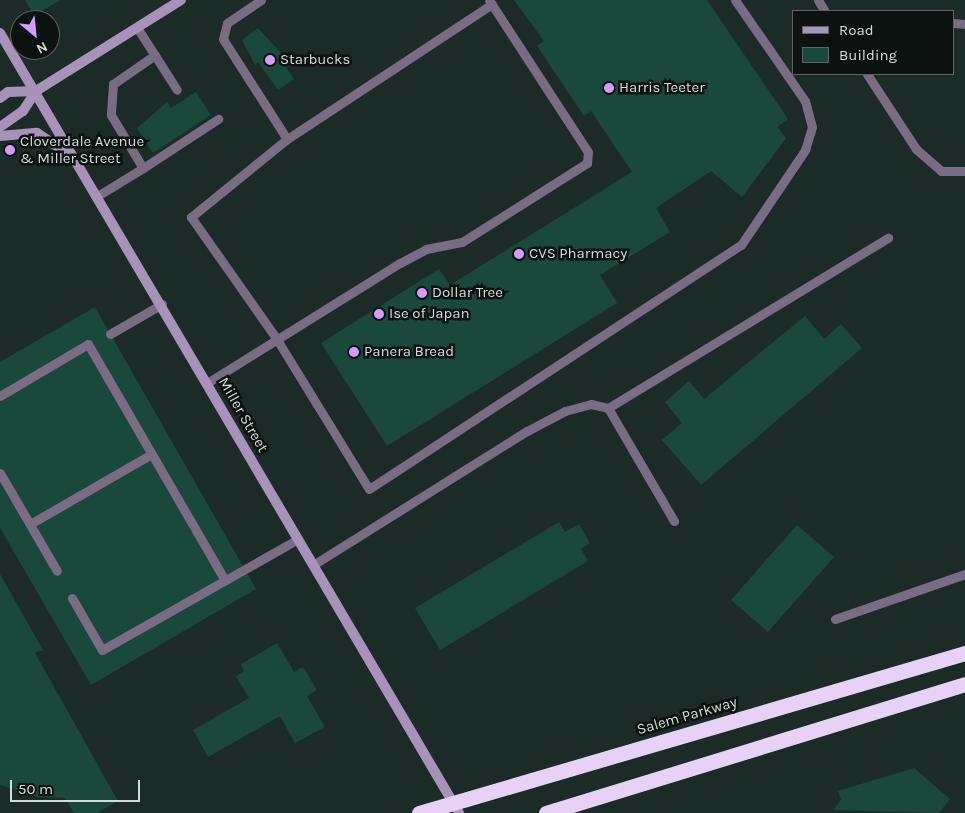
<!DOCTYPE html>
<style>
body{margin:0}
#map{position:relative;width:965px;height:813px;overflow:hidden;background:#1c2b27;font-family:Karla,sans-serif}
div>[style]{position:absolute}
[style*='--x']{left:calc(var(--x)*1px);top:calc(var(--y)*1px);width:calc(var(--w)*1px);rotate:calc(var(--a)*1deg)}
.building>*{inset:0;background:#1a483d}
.lane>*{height:9px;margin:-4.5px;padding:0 4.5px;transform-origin:4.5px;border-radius:4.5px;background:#7a6c84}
.secondary>*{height:10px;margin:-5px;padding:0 5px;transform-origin:5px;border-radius:5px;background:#a992b9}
.highway>*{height:15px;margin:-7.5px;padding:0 7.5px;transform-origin:7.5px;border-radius:7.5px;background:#e7d2f6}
.dots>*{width:14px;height:14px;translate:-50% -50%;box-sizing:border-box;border:2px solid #0c1210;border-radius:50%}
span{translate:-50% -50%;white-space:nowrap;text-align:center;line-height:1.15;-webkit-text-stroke:5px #0c1210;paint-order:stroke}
.poi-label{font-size:15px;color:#d3dcd9}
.left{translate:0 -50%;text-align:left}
.street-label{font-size:15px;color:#d3dcd9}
.legend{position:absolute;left:792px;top:10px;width:162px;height:65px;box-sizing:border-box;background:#0c1210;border:1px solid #5c6360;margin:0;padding:6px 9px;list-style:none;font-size:15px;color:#d3dcd9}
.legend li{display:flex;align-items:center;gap:10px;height:25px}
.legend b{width:25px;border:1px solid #5c6360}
.north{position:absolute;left:10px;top:10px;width:50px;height:50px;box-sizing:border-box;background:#0c1210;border:1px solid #5c6360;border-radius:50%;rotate:152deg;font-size:14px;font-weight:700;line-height:20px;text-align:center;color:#d3dcd9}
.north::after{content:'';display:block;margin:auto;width:18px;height:22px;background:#d59bfb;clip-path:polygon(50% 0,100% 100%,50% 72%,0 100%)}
.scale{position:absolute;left:10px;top:780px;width:130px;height:22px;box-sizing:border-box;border:2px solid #d3dcd9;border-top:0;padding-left:6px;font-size:15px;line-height:18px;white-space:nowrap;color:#d3dcd9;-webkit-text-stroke:4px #0c1210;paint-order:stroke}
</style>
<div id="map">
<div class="building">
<div style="clip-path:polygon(25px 0,61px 0,34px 15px)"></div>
<div style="clip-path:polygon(514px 0,707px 0,788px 119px,777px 127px,786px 138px,742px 197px,711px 171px,656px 208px,670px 232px,600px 275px,617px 303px,387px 446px,321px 343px,439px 269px,450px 285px,632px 172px,591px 111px,584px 116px,537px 46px,544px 41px)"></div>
<div style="clip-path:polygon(258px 28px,291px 64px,286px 67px,294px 79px,278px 90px,258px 62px,255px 65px,242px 40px)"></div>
<div style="clip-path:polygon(196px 92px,211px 115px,153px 153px,137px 128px,167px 102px,171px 108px)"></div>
<div style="clip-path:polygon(95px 307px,256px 589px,91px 685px,0 528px,0 362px)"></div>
<div style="clip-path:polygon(805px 316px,824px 339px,841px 324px,862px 348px,701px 485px,662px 440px,682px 423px,665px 402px,689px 381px,704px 399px)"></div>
<div style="clip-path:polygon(559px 522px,565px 532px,579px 524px,590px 543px,581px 549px,588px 561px,440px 650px,415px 608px)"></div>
<div style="clip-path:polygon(797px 525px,834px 557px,768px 632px,731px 600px)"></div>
<div style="clip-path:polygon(0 574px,43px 650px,35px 653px,118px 801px,97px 813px,74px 813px,65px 798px,38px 797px,0 785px)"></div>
<div style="clip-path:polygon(277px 643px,294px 672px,303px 667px,317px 690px,307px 696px,325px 727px,295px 743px,280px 716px,208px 757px,193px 730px,249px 698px,236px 676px,244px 671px,241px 664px)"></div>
<div style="clip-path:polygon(914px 768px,950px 799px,939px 813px,833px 810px,841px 800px,838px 791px)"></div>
</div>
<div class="lane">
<div style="--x:261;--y:0;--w:41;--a:145.9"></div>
<div style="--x:227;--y:23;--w:16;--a:104"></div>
<div style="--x:223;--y:39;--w:119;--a:57.4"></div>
<div style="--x:818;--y:0;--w:13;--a:58"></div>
<div style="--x:492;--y:4;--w:245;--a:146.6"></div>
<div style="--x:287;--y:139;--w:124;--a:140.9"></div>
<div style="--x:191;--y:217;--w:148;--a:54.9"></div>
<div style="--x:276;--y:338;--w:177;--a:58.4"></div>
<div style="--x:369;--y:489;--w:445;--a:-33.3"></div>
<div style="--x:741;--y:245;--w:115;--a:-56"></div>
<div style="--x:805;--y:150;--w:24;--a:-73"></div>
<div style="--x:812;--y:127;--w:27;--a:-105"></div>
<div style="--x:805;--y:101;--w:123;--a:-124.7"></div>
<div style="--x:954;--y:23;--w:11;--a:5"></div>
<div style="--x:138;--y:29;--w:72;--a:57.4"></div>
<div style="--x:155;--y:55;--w:51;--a:145.4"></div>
<div style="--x:113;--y:84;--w:31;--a:94"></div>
<div style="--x:111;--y:115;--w:62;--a:58.9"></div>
<div style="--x:143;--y:168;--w:90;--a:-33.2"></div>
<div style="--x:867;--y:74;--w:90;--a:56.8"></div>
<div style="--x:916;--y:149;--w:33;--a:41"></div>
<div style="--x:941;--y:171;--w:24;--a:0"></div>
<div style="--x:99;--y:195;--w:52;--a:-31.5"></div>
<div style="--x:110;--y:334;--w:60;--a:-30"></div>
<div style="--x:207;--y:383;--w:227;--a:-31.9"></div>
<div style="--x:400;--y:263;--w:30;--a:-28"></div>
<div style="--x:426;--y:249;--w:37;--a:-11"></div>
<div style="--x:462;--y:242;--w:148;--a:-32.3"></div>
<div style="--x:587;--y:163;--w:11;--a:-85"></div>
<div style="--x:588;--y:152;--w:181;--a:-123.1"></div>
<div style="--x:0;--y:396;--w:102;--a:-30.6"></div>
<div style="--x:88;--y:344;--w:273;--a:59.9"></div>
<div style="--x:608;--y:408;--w:131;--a:59.7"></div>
<div style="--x:0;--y:473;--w:113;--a:59.8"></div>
<div style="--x:30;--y:524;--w:138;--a:-29.9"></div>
<div style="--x:313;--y:565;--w:252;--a:-32.1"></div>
<div style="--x:527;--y:431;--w:43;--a:-27.8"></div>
<div style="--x:565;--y:411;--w:27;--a:-15"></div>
<div style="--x:591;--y:404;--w:17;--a:13"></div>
<div style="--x:608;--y:408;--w:328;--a:-31.3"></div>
<div style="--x:72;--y:598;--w:60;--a:60"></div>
<div style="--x:102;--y:650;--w:225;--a:-29.5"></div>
<div style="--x:835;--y:619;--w:138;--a:-19.1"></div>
</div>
<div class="secondary">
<div style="--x:0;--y:33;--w:905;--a:59.52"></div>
<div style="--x:0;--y:98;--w:10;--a:-37"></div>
<div style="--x:8;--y:92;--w:28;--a:-2"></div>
<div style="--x:0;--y:127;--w:28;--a:-35"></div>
<div style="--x:23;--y:111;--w:24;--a:-57"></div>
<div style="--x:36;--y:91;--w:171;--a:-32.1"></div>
<div style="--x:0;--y:136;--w:37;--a:-5"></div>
<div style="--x:37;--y:133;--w:43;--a:33.7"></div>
</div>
<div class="highway">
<div style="--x:419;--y:813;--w:569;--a:-16.33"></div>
<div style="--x:546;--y:813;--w:438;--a:-17.1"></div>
</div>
<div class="dots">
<div style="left:270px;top:60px;background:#d59bfb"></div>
<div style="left:609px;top:88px;background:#d59bfb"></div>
<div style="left:10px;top:150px;background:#d59bfb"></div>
<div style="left:519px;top:254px;background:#d59bfb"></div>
<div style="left:422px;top:293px;background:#d59bfb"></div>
<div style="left:379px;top:314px;background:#d59bfb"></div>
<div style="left:354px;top:352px;background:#d59bfb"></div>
</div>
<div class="poi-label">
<span class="left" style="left:280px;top:60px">Starbucks</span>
<span class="left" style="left:619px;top:88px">Harris Teeter</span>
<span class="left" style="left:20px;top:150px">Cloverdale Avenue<br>&amp; Miller Street</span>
<span class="left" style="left:529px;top:254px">CVS Pharmacy</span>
<span class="left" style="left:432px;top:293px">Dollar Tree</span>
<span class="left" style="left:389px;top:314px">Ise of Japan</span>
<span class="left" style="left:364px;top:352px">Panera Bread</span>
</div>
<div class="street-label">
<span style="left:243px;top:415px;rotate:60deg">Miller Street</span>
<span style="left:687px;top:716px;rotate:-16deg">Salem Parkway</span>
</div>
<ul class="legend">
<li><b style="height:6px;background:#a992b9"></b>Road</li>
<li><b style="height:14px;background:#1a483d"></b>Building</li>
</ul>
<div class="north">N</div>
<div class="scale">50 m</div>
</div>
